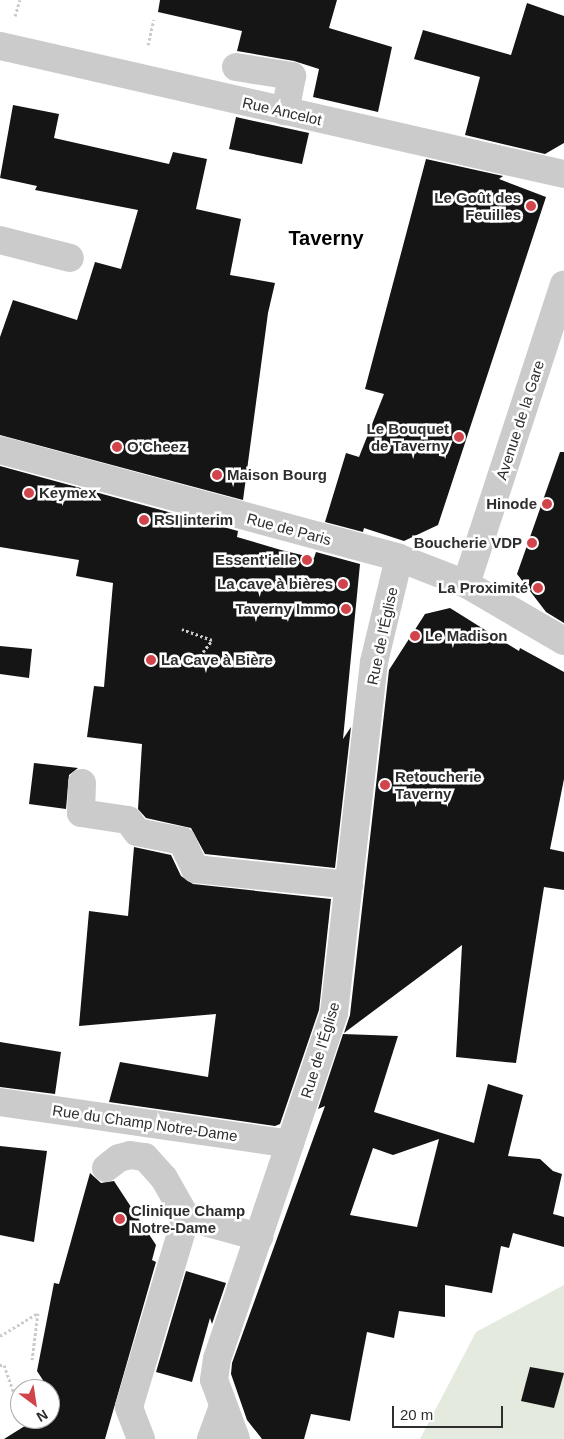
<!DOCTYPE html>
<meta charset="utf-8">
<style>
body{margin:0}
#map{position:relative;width:564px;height:1439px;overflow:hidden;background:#fff;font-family:Arial,sans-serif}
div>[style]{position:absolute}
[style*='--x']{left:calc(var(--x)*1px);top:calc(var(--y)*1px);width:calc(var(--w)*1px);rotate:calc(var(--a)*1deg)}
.green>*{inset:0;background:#e4eadd}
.building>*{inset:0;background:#151515}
.path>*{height:3px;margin-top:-1.5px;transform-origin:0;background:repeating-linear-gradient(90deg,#cbcbcb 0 2.5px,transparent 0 5px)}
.minor>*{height:28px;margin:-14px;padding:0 14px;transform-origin:14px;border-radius:14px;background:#cbcbcb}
.dots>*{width:14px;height:14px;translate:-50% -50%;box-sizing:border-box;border:2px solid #fff;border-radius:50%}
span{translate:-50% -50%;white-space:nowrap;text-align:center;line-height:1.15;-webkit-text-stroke:5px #fff;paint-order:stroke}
.street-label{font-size:15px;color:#2e2e2e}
.poi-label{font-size:15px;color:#2e2e2e;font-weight:700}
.right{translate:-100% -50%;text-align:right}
.left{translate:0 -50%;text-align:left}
.district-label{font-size:20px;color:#000;font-weight:700}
.north{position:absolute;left:10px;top:1379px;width:50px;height:50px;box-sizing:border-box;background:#fff;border:1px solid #ababab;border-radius:50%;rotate:149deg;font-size:14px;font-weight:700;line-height:20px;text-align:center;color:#2e2e2e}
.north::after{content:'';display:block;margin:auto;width:18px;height:22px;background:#d1444c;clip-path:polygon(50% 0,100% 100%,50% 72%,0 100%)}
.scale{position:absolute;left:392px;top:1406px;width:111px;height:22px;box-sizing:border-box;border:2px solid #2e2e2e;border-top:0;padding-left:6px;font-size:15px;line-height:18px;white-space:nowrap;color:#2e2e2e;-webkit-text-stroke:4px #fff;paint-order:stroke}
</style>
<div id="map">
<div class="green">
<div style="clip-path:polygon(564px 1285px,564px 1439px,420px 1439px,476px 1332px)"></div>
</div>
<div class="building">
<div style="clip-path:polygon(160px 0,337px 0,329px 28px,392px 47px,378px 112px,313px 97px,319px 69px,294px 61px,237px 51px,242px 31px,158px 12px)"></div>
<div style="clip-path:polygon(527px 3px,564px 16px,564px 143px,545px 154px,465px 135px,480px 77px,414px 59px,423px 30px,511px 55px)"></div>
<div style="clip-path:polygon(13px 105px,59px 114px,54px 138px,169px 164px,173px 152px,207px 159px,196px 209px,241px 219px,230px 275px,275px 283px,268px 313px,243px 500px,0 435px,0 337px,13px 300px,77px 320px,95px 262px,121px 269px,138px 210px,35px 190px,37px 186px,0 178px)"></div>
<div style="clip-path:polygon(236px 117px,309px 133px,302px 164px,229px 149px)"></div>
<div style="clip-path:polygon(426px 159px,503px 176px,499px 179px,546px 197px,438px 525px,404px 541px,364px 528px,363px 532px,325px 522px,346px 453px,359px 457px,384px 394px,365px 389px)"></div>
<div style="clip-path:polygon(560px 452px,564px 452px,564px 623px,546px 612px,517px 574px)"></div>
<div style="clip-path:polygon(0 466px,238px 531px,237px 537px,281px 550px,314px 558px,316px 552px,360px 564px,343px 739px,351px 727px,335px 868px,205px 854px,191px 828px,146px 818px,138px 809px,142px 744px,87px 737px,94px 686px,104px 687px,113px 583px,76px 576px,79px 560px,0 547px)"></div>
<div style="clip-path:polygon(450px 608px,519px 651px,520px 648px,564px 672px,564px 779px,550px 849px,564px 852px,564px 890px,544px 887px,516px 1063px,456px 1057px,462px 945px,344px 1033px,350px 1015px,389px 670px,425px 614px)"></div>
<div style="clip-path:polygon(0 646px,32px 649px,29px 678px,0 674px)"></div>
<div style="clip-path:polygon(34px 763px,78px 768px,69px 775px,66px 809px,29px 804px)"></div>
<div style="clip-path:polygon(134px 847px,171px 855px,181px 876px,193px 884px,331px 899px,319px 1010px,280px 1124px,275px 1126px,109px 1102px,120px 1062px,208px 1077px,216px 1014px,79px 1026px,89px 911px,128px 916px)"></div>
<div style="clip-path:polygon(evenodd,343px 1034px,398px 1036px,374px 1112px,474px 1143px,488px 1084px,523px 1095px,508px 1156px,540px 1159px,553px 1171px,562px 1174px,553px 1214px,564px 1217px,564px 1247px,513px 1233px,509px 1248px,501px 1246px,492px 1293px,445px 1285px,445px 1317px,399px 1311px,394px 1338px,367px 1332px,350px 1421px,311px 1414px,304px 1439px,262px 1439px,247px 1420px,231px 1374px,232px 1363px,325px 1106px,318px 1109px,343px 1034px,439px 1139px,417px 1227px,350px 1215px,373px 1148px,393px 1155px,439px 1139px)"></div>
<div style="clip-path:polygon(0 1042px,61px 1052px,55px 1094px,0 1087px)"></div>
<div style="clip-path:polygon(0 1146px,47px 1151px,34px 1242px,0 1235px)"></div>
<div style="clip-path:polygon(90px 1173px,101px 1183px,114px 1181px,156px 1245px,152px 1260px,156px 1262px,105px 1439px,4px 1439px,36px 1419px,50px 1419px,50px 1410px,59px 1405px,37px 1371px,54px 1283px,59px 1284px)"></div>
<div style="clip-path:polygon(186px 1271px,226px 1283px,212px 1324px,210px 1318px,192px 1382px,156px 1372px)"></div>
<div style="clip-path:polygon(530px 1367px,564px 1373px,554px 1408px,521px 1401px)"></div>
</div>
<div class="path">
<div style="--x:15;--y:16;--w:17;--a:-73"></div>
<div style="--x:148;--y:45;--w:26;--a:-77"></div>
<div style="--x:180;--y:661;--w:17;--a:-3"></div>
<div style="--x:197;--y:660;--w:25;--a:-53"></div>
<div style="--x:212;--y:640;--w:32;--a:-160"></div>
<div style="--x:0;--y:1336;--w:44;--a:-31.2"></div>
<div style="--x:38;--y:1313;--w:47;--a:97.3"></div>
<div style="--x:0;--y:1365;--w:4;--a:0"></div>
<div style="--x:4;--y:1365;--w:48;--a:70.4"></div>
</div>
<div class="minor">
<div style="--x:0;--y:46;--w:578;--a:12.79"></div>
<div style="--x:236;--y:67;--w:57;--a:9.1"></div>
<div style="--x:292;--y:76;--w:36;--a:101"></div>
<div style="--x:0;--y:240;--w:72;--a:14.4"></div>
<div style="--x:0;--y:450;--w:413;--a:15.1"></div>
<div style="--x:399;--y:558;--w:72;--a:21.2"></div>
<div style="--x:466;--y:584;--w:113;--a:30.2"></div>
<div style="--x:466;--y:584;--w:315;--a:-71.9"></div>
<div style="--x:82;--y:783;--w:30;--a:92"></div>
<div style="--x:81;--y:813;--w:48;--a:8.5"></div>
<div style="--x:128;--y:820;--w:15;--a:53"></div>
<div style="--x:137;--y:832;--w:46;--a:11.3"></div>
<div style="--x:182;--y:841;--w:31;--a:65"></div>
<div style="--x:195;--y:869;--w:155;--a:5.9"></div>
<div style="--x:0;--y:1102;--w:293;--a:8.2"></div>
<div style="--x:106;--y:1168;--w:16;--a:-38"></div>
<div style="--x:119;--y:1158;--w:11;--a:-15"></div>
<div style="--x:130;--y:1155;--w:15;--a:8"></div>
<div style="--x:145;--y:1157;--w:28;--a:48"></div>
<div style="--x:164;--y:1178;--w:45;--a:60.6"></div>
<div style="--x:141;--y:1439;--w:34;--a:-111"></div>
<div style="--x:129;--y:1407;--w:198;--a:-73.3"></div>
<div style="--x:186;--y:1217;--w:76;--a:15.3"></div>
<div style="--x:211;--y:1439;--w:33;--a:-70"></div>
<div style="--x:236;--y:1439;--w:63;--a:-110.4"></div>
<div style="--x:214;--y:1380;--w:21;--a:-82"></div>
<div style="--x:217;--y:1359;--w:365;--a:-71.3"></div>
<div style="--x:334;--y:1013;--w:353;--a:-83.5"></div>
<div style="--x:374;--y:662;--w:107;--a:-76.5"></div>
</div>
<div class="dots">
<div style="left:531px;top:206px;background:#d1444c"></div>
<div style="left:459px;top:437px;background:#d1444c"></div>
<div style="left:117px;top:447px;background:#d1444c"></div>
<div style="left:217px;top:475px;background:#d1444c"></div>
<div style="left:29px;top:493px;background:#d1444c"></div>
<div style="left:547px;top:504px;background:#d1444c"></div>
<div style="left:144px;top:520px;background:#d1444c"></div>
<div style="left:532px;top:543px;background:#d1444c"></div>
<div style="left:307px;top:560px;background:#d1444c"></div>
<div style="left:343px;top:584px;background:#d1444c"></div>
<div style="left:538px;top:588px;background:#d1444c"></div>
<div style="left:346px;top:609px;background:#d1444c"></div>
<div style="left:415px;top:636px;background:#d1444c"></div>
<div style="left:151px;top:660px;background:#d1444c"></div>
<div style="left:385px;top:785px;background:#d1444c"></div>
<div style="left:120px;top:1219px;background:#d1444c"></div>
</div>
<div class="street-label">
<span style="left:282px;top:111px;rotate:13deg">Rue Ancelot</span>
<span style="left:520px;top:420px;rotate:-72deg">Avenue de la Gare</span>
<span style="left:289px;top:529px;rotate:15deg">Rue de Paris</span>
<span style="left:382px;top:636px;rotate:-78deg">Rue de l'Église</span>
<span style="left:320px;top:1050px;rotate:-73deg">Rue de l'Église</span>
<span style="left:145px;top:1123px;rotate:8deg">Rue du Champ Notre-Dame</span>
</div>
<div class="poi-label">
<span class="right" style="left:521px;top:206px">Le Goût des<br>Feuilles</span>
<span class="right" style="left:449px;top:437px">Le Bouquet<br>de Taverny</span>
<span class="left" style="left:127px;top:447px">O'Cheez</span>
<span class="left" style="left:227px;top:475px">Maison Bourg</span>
<span class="left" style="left:39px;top:493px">Keymex</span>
<span class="right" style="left:537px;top:504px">Hinode</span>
<span class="left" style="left:154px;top:520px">RSI interim</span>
<span class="right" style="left:522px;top:543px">Boucherie VDP</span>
<span class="right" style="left:297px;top:560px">Essent'ielle</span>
<span class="right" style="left:333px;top:584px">La cave à bières</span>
<span class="right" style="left:528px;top:588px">La Proximité</span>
<span class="right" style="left:336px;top:609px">Taverny Immo</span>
<span class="left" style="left:425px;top:636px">Le Madison</span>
<span class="left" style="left:161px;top:660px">La Cave à Bière</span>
<span class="left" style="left:395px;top:785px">Retoucherie<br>Taverny</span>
<span class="left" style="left:131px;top:1219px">Clinique Champ<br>Notre-Dame</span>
</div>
<div class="district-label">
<span style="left:326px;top:238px">Taverny</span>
</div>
<div class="north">N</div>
<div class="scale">20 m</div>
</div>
